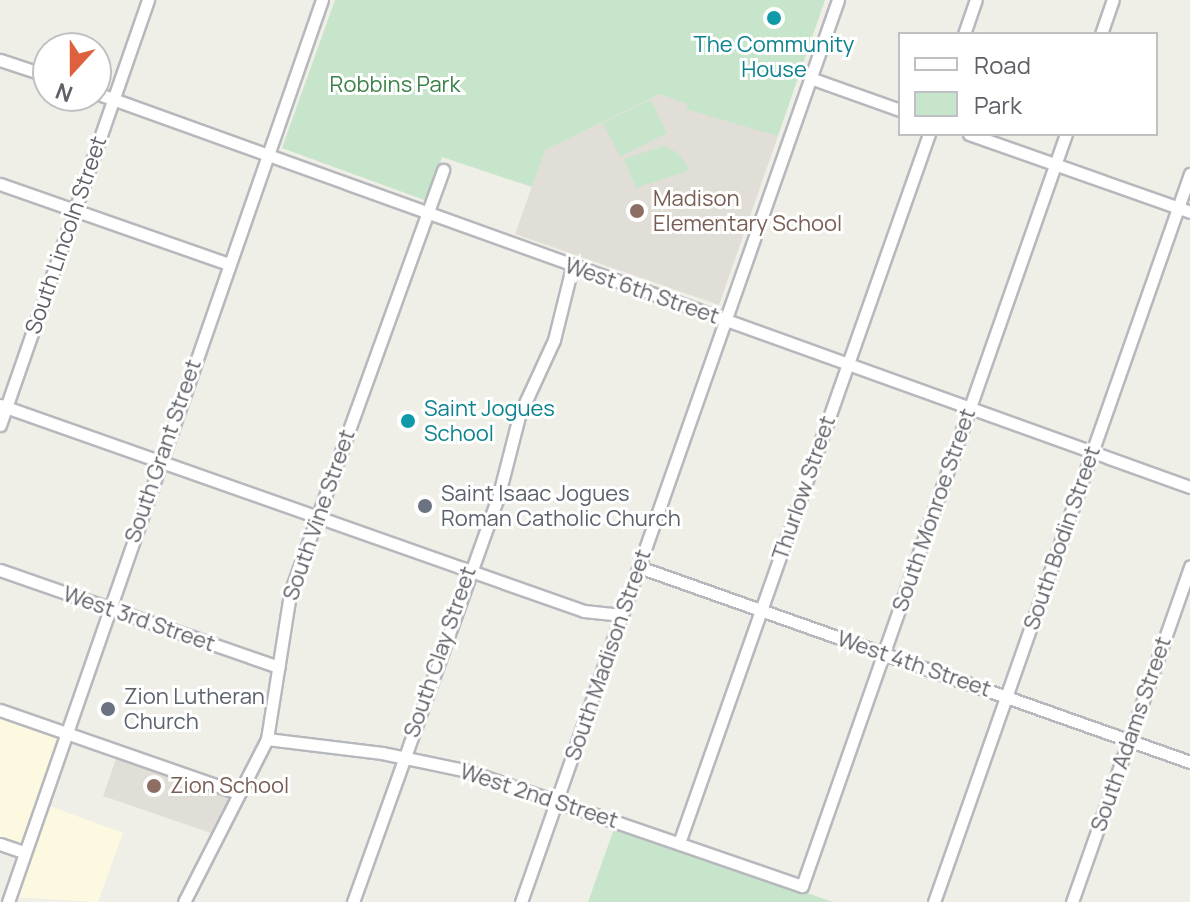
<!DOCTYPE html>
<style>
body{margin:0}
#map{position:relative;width:1190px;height:902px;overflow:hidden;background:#f0efe7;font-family:Manrope,sans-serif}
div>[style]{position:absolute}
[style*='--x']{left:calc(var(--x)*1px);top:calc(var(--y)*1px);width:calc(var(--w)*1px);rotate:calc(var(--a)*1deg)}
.commercial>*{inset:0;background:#fcf9e0}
.education>*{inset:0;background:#e0ded6}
.green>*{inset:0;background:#c6e5ca}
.roads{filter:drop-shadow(2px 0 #b7b8bd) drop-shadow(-2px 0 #b7b8bd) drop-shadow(0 2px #b7b8bd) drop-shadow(0 -2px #b7b8bd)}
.minor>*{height:11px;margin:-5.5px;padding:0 5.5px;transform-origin:5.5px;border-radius:5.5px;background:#fff}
.dots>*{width:22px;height:22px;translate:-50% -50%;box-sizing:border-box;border:4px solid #fff;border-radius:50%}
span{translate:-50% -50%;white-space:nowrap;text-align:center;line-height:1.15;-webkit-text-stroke:6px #fff;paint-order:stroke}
.culture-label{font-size:22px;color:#0d838f}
.left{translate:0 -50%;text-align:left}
.park-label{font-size:22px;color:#3a8247}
.education-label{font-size:22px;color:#785e54}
.street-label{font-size:22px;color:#5f6167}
.worship-label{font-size:22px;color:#5b616d}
.legend{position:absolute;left:898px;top:32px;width:260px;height:104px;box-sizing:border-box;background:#fff;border:2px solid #bfc0c2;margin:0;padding:10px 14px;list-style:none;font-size:24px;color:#5f6167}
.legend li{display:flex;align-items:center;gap:16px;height:40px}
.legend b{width:40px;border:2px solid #bfc0c2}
.north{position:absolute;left:32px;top:32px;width:80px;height:80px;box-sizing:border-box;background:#fff;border:2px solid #bfc0c2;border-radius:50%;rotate:201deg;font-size:22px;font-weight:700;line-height:32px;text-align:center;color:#5f6167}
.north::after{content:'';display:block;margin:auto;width:28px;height:36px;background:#df603e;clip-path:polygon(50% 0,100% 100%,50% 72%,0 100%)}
</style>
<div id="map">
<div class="commercial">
<div style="clip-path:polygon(0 713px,60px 733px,19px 847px,0 840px)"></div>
<div style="clip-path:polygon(44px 804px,123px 833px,98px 902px,11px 897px)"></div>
</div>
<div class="education">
<div style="clip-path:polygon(660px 94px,778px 136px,719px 305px,515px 234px,545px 150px)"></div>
<div style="clip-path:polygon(117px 756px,231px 796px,211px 833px,103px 796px)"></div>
</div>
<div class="green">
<div style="clip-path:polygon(335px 0,825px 0,778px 136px,686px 109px,687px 104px,660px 94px,545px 150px,532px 187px,442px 157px,427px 201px,282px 148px)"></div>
<div style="clip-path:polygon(651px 100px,667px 133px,620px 157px,603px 123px)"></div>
<div style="clip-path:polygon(664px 146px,678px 153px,690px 170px,636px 188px,624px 159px)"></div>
<div style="clip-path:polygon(615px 826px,833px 902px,588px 902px)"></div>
</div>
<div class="roads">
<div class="minor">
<div style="--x:964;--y:34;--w:36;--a:-71"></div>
<div style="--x:1101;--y:34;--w:36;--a:-71"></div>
<div style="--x:0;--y:60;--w:51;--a:18.4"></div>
<div style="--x:810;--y:78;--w:96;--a:19.6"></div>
<div style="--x:96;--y:93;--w:1163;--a:19.81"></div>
<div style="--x:969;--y:134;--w:234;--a:19.4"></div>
<div style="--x:0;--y:184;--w:242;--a:19.3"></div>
<div style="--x:0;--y:405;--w:619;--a:19.43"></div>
<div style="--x:584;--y:611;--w:38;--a:6"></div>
<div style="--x:0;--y:425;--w:450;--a:-70.8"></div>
<div style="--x:639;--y:567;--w:584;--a:19.49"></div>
<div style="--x:0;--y:570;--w:295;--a:19.2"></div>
<div style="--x:0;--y:710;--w:253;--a:19.2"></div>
<div style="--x:267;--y:739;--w:116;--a:6.9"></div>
<div style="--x:382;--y:753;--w:88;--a:11.8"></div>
<div style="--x:468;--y:771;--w:353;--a:19"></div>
<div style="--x:802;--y:886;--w:797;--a:-70.66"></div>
<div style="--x:679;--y:843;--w:752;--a:-70.58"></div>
<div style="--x:0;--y:844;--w:24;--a:19"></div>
<div style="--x:8;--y:902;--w:955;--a:-70.81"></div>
<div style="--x:184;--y:902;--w:183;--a:-63"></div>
<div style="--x:267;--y:739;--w:148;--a:-81"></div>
<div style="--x:290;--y:593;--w:450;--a:-70.1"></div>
<div style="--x:353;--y:902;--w:429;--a:-70.3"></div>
<div style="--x:498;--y:498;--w:85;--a:-75.6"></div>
<div style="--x:519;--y:416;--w:84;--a:-65.3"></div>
<div style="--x:554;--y:340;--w:75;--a:-76.1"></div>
<div style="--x:521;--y:902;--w:956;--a:-70.64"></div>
<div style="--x:934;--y:902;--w:772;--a:-70.63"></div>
<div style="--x:1072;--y:902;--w:356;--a:-70.6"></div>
</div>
</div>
<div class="dots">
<div style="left:774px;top:18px;background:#0f9aa8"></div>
<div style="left:637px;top:211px;background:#8d6e63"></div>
<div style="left:408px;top:421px;background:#0f9aa8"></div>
<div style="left:425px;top:506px;background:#6b7280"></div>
<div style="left:108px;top:709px;background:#6b7280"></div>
<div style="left:154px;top:786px;background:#8d6e63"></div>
</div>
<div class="culture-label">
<span style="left:774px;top:57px">The Community<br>House</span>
<span class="left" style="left:424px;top:421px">Saint Jogues<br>School</span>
</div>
<div class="park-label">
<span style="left:395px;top:85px">Robbins Park</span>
</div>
<div class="education-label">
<span class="left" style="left:653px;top:211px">Madison<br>Elementary School</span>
<span class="left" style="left:170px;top:786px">Zion School</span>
</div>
<div class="street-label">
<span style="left:66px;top:235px;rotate:-71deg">South Lincoln Street</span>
<span style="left:642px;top:291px;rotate:19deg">West 6th Street</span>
<span style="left:163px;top:451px;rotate:-71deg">South Grant Street</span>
<span style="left:804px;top:488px;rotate:-71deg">Thurlow Street</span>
<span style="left:934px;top:510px;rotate:-71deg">South Monroe Street</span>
<span style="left:319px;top:515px;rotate:-71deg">South Vine Street</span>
<span style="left:1062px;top:538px;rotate:-71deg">South Bodin Street</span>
<span style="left:139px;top:619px;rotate:19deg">West 3rd Street</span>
<span style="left:440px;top:652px;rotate:-71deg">South Clay Street</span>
<span style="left:608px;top:655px;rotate:-71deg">South Madison Street</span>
<span style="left:914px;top:664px;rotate:19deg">West 4th Street</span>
<span style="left:1131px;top:734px;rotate:-71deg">South Adams Street</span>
<span style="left:539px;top:796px;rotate:18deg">West 2nd Street</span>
</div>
<div class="worship-label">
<span class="left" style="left:441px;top:506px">Saint Isaac Jogues<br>Roman Catholic Church</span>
<span class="left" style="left:124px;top:709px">Zion Lutheran<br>Church</span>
</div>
<ul class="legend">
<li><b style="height:10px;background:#fff"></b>Road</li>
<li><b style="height:22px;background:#c6e5ca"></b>Park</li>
</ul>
<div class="north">N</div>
</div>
